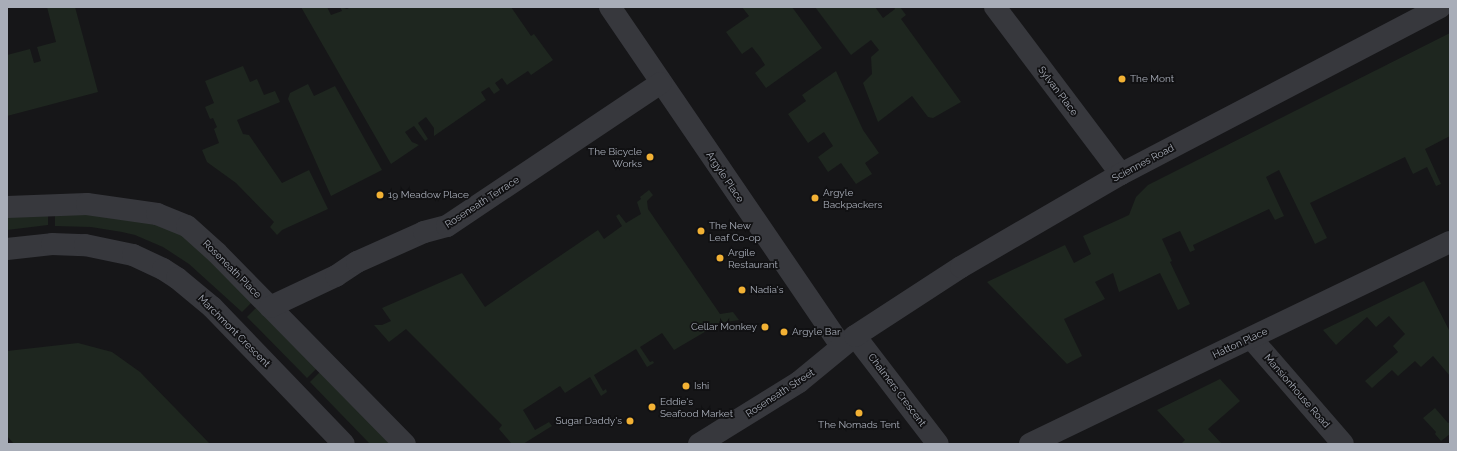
<!DOCTYPE html>
<style>
body{margin:0}
#map{position:relative;width:1457px;height:451px;overflow:hidden;background:#161618;font-family:Raleway,sans-serif}
div>[style]{position:absolute}
[style*='--x']{left:calc(var(--x)*1px);top:calc(var(--y)*1px);width:calc(var(--w)*1px);rotate:calc(var(--a)*1deg)}
.green>*{inset:0;background:#1e261f}
.minor>*{height:22px;margin:-11px;padding:0 11px;transform-origin:11px;border-radius:11px;background:#37383d}
.dots>*{width:11px;height:11px;translate:-50% -50%;box-sizing:border-box;border:2px solid #111113;border-radius:50%}
span{translate:-50% -50%;white-space:nowrap;text-align:center;line-height:1.15;-webkit-text-stroke:3.5px #111113;paint-order:stroke}
.poi-label{font-size:10px;color:#a8adb8}
.left{translate:0 -50%;text-align:left}
.right{translate:-100% -50%;text-align:right}
.street-label{font-size:10px;color:#a8adb8}
.frame{position:absolute;inset:0;border:8px solid #a8adb8;pointer-events:none}
</style>
<div id="map">
<div class="green">
<div style="clip-path:polygon(47px 7px,75px 7px,98px 92px,7px 116px,7px 55px,30px 49px,34px 63px,41px 61px,37px 47px,56px 42px)"></div>
<div style="clip-path:polygon(301px 7px,327px 7px,331px 15px,342px 11px,340px 7px,347px 9px,351px 7px,511px 7px,531px 36px,534px 34px,553px 60px,531px 75px,528px 71px,507px 85px,502px 78px,495px 83px,500px 90px,494px 94px,489px 87px,481px 92px,486px 100px,434px 136px,434px 128px,426px 117px,418px 123px,428px 139px,425px 141px,414px 126px,405px 132px,412px 142px,419px 145px,391px 164px)"></div>
<div style="clip-path:polygon(742px 7px,792px 7px,822px 48px,766px 88px,755px 73px,765px 65px,760px 57px,752px 47px,742px 54px,726px 32px,749px 16px)"></div>
<div style="clip-path:polygon(815px 7px,875px 7px,883px 18px,895px 9px,894px 7px,900px 7px,906px 15px,901px 19px,961px 102px,933px 118px,928px 117px,912px 96px,878px 122px,863px 83px,872px 74px,871px 57px,879px 50px,871px 40px,851px 55px)"></div>
<div style="clip-path:polygon(1450px 33px,1450px 136px,1425px 149px,1441px 184px,1436px 186px,1427px 167px,1413px 174px,1405px 157px,1310px 203px,1327px 238px,1315px 244px,1279px 170px,1266px 177px,1284px 216px,1275px 220px,1269px 209px,1193px 245px,1195px 250px,1190px 252px,1180px 231px,1162px 239px,1172px 261px,1170px 262px,1190px 304px,1178px 310px,1160px 273px,1119px 292px,1113px 273px,1095px 282px,1105px 299px,1064px 319px,1082px 356px,1067px 364px,987px 282px,1065px 245px,1074px 263px,1091px 254px,1083px 236px,1129px 215px,1136px 197px,1148px 185px)"></div>
<div style="clip-path:polygon(243px 66px,250px 82px,257px 79px,264px 95px,275px 91px,280px 102px,237px 120px,243px 134px,249px 135px,282px 183px,309px 170px,328px 209px,282px 230px,277px 235px,270px 227px,274px 222px,236px 183px,207px 162px,202px 150px,219px 143px,214px 129px,217px 127px,213px 118px,210px 119px,205px 107px,214px 103px,205px 81px)"></div>
<div style="clip-path:polygon(836px 71px,863px 130px,879px 153px,865px 163px,872px 174px,856px 184px,841px 163px,828px 172px,818px 157px,833px 146px,824px 132px,808px 143px,788px 114px,806px 101px,802px 95px)"></div>
<div style="clip-path:polygon(308px 84px,314px 96px,335px 86px,382px 170px,331px 196px,288px 99px,290px 93px)"></div>
<div style="clip-path:polygon(649px 190px,653px 195px,647px 201px,648px 209px,720px 314px,733px 312px,739px 320px,720px 323px,674px 350px,662px 333px,640px 347px,650px 362px,653px 361px,654px 363px,647px 367px,636px 349px,594px 375px,603px 391px,606px 389px,607px 392px,601px 396px,590px 377px,565px 393px,560px 386px,523px 410px,535px 430px,549px 422px,552px 426px,523px 444px,512px 444px,499px 429px,502px 425px,406px 329px,389px 342px,374px 325px,382px 325px,391px 321px,382px 308px,462px 273px,485px 307px,598px 230px,604px 239px,622px 226px,616px 216px,619px 214px,626px 223px,641px 214px,637px 202px,641px 199px,640px 197px)"></div>
<div style="clip-path:polygon(48px 211px,48px 225px,7px 230px,7px 216px)"></div>
<div style="clip-path:polygon(55px 211px,143px 218px,183px 233px,253px 301px,242px 312px,189px 264px,163px 247px,135px 235px,122px 232px,91px 227px,55px 226px)"></div>
<div style="clip-path:polygon(1424px 281px,1450px 332px,1450px 376px,1433px 356px,1421px 367px,1415px 361px,1398px 376px,1392px 370px,1372px 388px,1365px 381px,1398px 352px,1393px 346px,1405px 334px,1389px 316px,1376px 327px,1367px 317px,1336px 345px,1323px 330px)"></div>
<div style="clip-path:polygon(258px 306px,317px 368px,307px 378px,247px 317px)"></div>
<div style="clip-path:polygon(78px 343px,112px 352px,140px 372px,210px 444px,14px 444px,7px 436px,7px 351px)"></div>
<div style="clip-path:polygon(321px 371px,391px 444px,370px 444px,310px 382px)"></div>
<div style="clip-path:polygon(1220px 379px,1240px 401px,1208px 429px,1222px 444px,1181px 444px,1185px 440px,1157px 410px)"></div>
<div style="clip-path:polygon(1435px 408px,1448px 423px,1450px 422px,1450px 434px,1441px 441px,1435px 434px,1436px 432px,1423px 418px)"></div>
</div>
<div class="minor">
<div style="--x:610;--y:7;--w:410;--a:55.7"></div>
<div style="--x:995;--y:7;--w:209;--a:53"></div>
<div style="--x:7;--y:207;--w:80;--a:-2.1"></div>
<div style="--x:87;--y:204;--w:71;--a:8.1"></div>
<div style="--x:157;--y:214;--w:32;--a:22"></div>
<div style="--x:187;--y:226;--w:40;--a:42"></div>
<div style="--x:217;--y:253;--w:268;--a:45.5"></div>
<div style="--x:7;--y:249;--w:45;--a:-6.3"></div>
<div style="--x:52;--y:244;--w:33;--a:2"></div>
<div style="--x:85;--y:245;--w:49;--a:11.8"></div>
<div style="--x:133;--y:255;--w:33;--a:25"></div>
<div style="--x:163;--y:269;--w:17;--a:33"></div>
<div style="--x:177;--y:278;--w:45;--a:39.6"></div>
<div style="--x:212;--y:307;--w:190;--a:46.1"></div>
<div style="--x:270;--y:307;--w:73;--a:-25.2"></div>
<div style="--x:336;--y:276;--w:25;--a:-34"></div>
<div style="--x:357;--y:262;--w:73;--a:-24.1"></div>
<div style="--x:424;--y:232;--w:24;--a:-15"></div>
<div style="--x:447;--y:226;--w:257;--a:-33.8"></div>
<div style="--x:855;--y:336;--w:136;--a:52.5"></div>
<div style="--x:1251;--y:338;--w:140;--a:49"></div>
<div style="--x:699;--y:444;--w:118;--a:-31.8"></div>
<div style="--x:799;--y:382;--w:72;--a:-39.4"></div>
<div style="--x:855;--y:336;--w:126;--a:-33.1"></div>
<div style="--x:961;--y:267;--w:185;--a:-30.2"></div>
<div style="--x:1121;--y:174;--w:360;--a:-27.6"></div>
<div style="--x:1030;--y:444;--w:466;--a:-25.7"></div>
</div>
<div class="dots">
<div style="left:1122px;top:79px;background:#f2b134"></div>
<div style="left:650px;top:157px;background:#f2b134"></div>
<div style="left:380px;top:195px;background:#f2b134"></div>
<div style="left:815px;top:198px;background:#f2b134"></div>
<div style="left:701px;top:231px;background:#f2b134"></div>
<div style="left:720px;top:258px;background:#f2b134"></div>
<div style="left:742px;top:290px;background:#f2b134"></div>
<div style="left:765px;top:327px;background:#f2b134"></div>
<div style="left:784px;top:332px;background:#f2b134"></div>
<div style="left:686px;top:386px;background:#f2b134"></div>
<div style="left:652px;top:407px;background:#f2b134"></div>
<div style="left:859px;top:413px;background:#f2b134"></div>
<div style="left:630px;top:421px;background:#f2b134"></div>
</div>
<div class="poi-label">
<span class="left" style="left:1130px;top:79px">The Mont</span>
<span class="right" style="left:642px;top:157px">The Bicycle<br>Works</span>
<span class="left" style="left:823px;top:198px">Argyle<br>Backpackers</span>
<span class="left" style="left:388px;top:195px">19 Meadow Place</span>
<span class="left" style="left:709px;top:231px">The New<br>Leaf Co-op</span>
<span class="left" style="left:728px;top:258px">Argile<br>Restaurant</span>
<span class="left" style="left:750px;top:290px">Nadia's</span>
<span class="right" style="left:757px;top:327px">Cellar Monkey</span>
<span class="left" style="left:792px;top:332px">Argyle Bar</span>
<span class="left" style="left:694px;top:386px">Ishi</span>
<span class="left" style="left:660px;top:407px">Eddie's<br>Seafood Market</span>
<span class="right" style="left:622px;top:421px">Sugar Daddy's</span>
<span style="left:859px;top:425px">The Nomads Tent</span>
</div>
<div class="street-label">
<span style="left:1058px;top:91px;rotate:53deg">Sylvan Place</span>
<span style="left:1143px;top:163px;rotate:-28deg">Sciennes Road</span>
<span style="left:725px;top:177px;rotate:56deg">Argyle Place</span>
<span style="left:482px;top:202px;rotate:-33deg">Roseneath Terrace</span>
<span style="left:232px;top:269px;rotate:45deg">Roseneath Place</span>
<span style="left:234px;top:331px;rotate:45deg">Marchmont Crescent</span>
<span style="left:1240px;top:343px;rotate:-25deg">Hatton Place</span>
<span style="left:897px;top:390px;rotate:53deg">Chalmers Crescent</span>
<span style="left:1297px;top:391px;rotate:49deg">Mansionhouse Road</span>
<span style="left:780px;top:393px;rotate:-33deg">Roseneath Street</span>
</div>
<div class="frame"></div>
</div>
